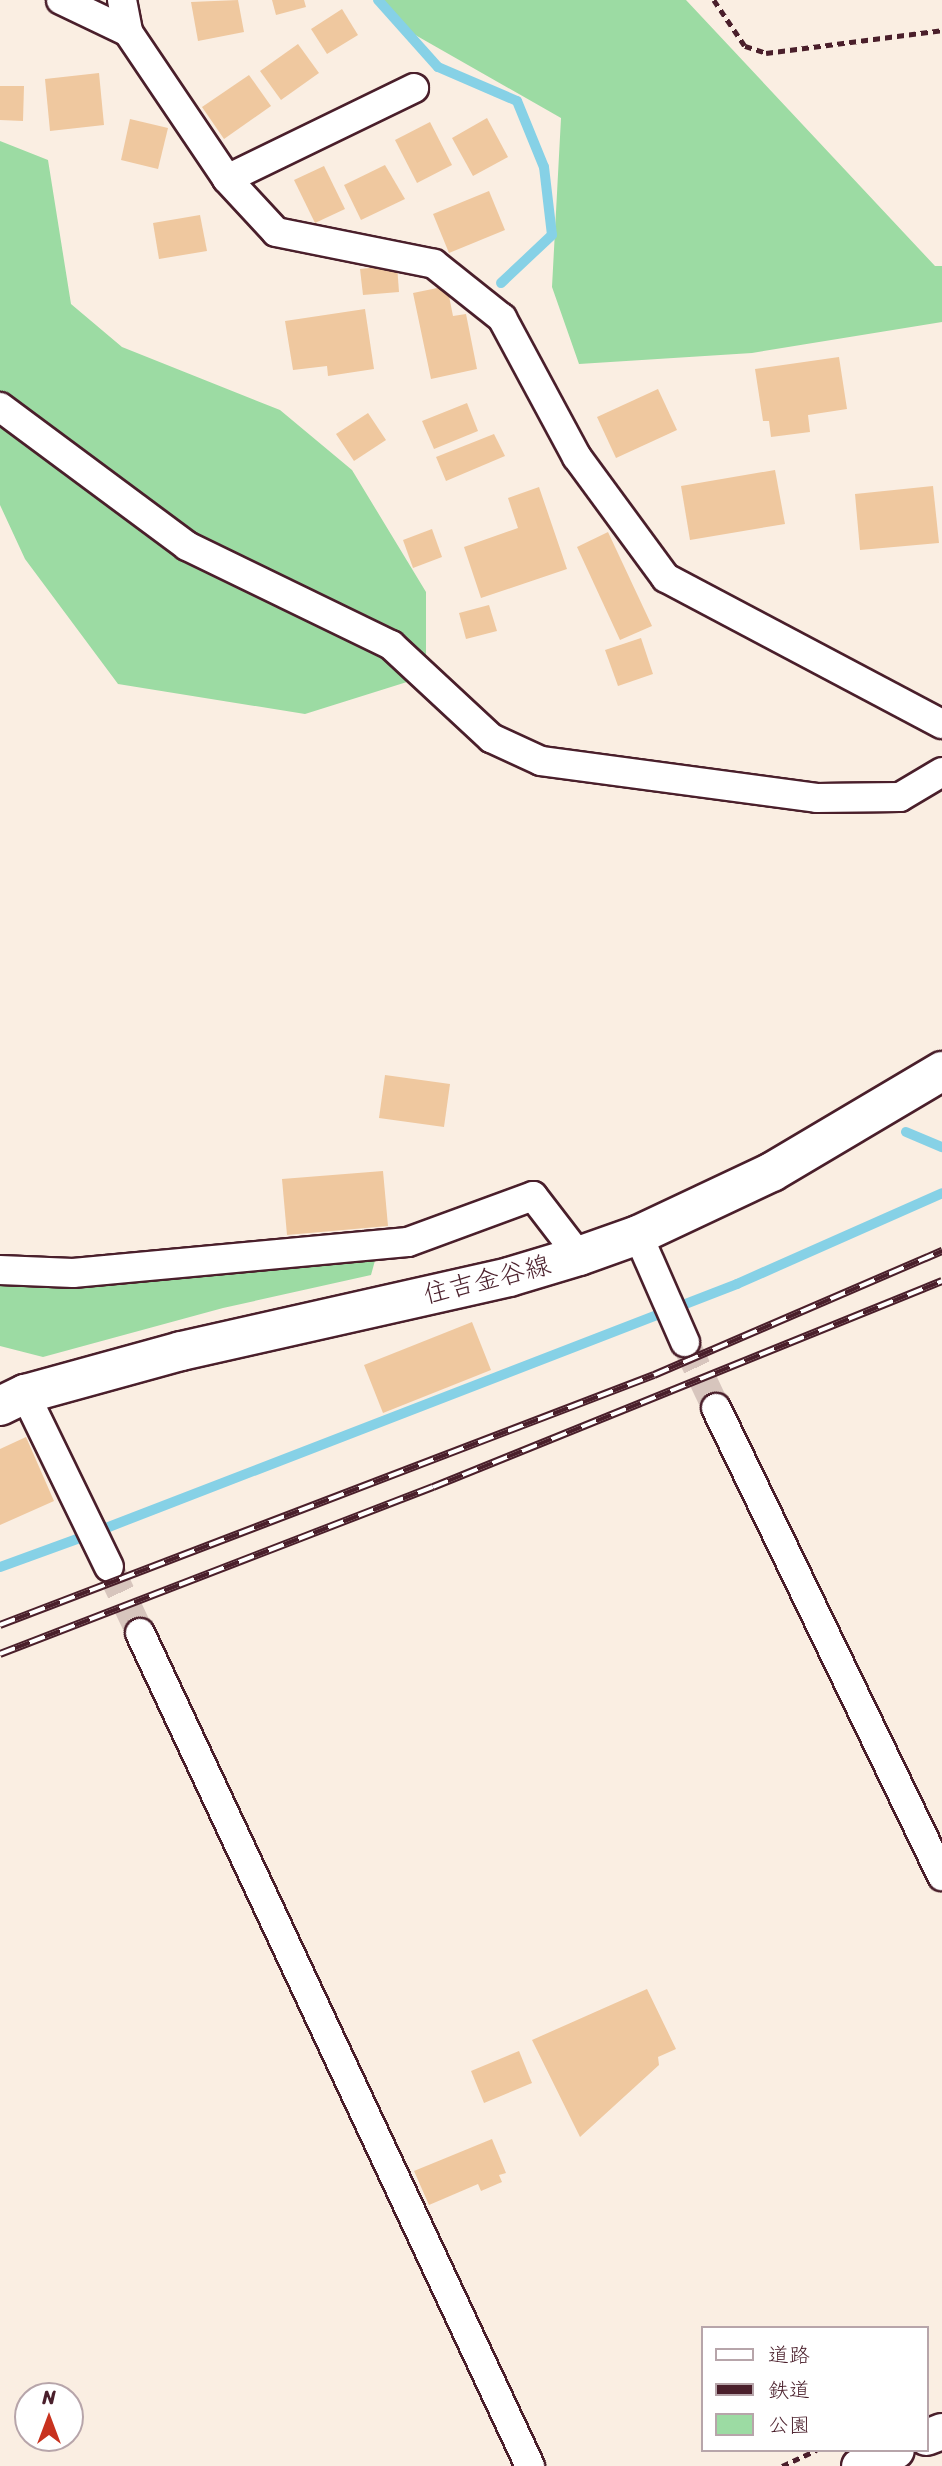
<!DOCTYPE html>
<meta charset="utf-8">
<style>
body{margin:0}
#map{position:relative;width:942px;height:2466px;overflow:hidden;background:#faeee2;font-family:Sriracha,"Klee One",sans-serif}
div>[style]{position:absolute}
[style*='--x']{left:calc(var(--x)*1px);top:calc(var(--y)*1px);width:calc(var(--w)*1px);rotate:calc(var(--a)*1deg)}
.green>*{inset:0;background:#9cdba3}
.stream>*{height:10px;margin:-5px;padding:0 5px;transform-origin:5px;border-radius:5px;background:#86d1e6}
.building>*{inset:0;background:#efc89f}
.minor-tunnel>*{height:28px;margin-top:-14px;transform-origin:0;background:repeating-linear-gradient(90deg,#d7c5bd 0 28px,transparent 0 42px)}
.path>*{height:4.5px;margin-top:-2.25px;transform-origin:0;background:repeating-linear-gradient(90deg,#4a1f2b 0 7px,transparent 0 12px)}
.roads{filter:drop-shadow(2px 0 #4a1f2b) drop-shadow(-2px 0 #4a1f2b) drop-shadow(0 2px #4a1f2b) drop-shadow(0 -2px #4a1f2b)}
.minor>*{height:28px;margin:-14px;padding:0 14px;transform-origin:14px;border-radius:14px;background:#fff}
.tertiary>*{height:35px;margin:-17.5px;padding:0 17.5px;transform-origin:17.5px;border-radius:17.5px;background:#fff}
.secondary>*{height:38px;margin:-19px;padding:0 19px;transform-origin:19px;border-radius:19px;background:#fff}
.rail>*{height:8px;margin-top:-4px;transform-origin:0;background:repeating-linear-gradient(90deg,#fff 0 16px,#4a1f2b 0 32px);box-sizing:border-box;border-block:2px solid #4a1f2b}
span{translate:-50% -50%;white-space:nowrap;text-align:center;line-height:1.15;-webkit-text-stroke:7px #fff;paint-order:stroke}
.street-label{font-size:26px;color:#4a1f2b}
.legend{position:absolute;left:701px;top:2326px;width:228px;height:126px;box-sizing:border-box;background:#fff;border:2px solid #b7a5aa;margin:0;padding:9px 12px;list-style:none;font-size:21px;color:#4a1f2b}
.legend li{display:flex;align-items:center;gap:14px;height:35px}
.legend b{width:35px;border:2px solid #b7a5aa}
.north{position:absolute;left:14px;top:2382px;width:70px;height:70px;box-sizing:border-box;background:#fff;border:2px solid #b7a5aa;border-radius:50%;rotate:0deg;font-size:19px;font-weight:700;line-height:28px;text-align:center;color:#4a1f2b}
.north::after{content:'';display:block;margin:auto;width:24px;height:32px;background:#c8321e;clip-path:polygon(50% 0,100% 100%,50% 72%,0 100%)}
</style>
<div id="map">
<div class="green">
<div style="clip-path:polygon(377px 0,686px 0,935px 266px,942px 266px,942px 322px,752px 353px,579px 364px,552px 287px,561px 118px,403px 28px)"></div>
<div style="clip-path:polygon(0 141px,48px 160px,71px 304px,122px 347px,280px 410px,352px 470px,426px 592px,426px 676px,305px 714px,118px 684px,25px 559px,0 505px)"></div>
<div style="clip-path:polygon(376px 1257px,371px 1275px,223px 1308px,43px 1357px,0 1346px,0 1282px)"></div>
</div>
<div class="stream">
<div style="--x:378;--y:0;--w:90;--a:48.2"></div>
<div style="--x:438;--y:67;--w:86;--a:23.3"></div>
<div style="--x:517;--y:101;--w:71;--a:67.8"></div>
<div style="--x:544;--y:167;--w:68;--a:83.3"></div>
<div style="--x:552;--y:235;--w:70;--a:136.7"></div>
<div style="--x:906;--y:1132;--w:39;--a:23"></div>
<div style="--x:106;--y:1528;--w:677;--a:-21.14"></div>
<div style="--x:737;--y:1284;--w:224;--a:-23.9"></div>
<div style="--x:0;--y:1567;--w:82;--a:-20"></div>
</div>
<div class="building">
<div style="clip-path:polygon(238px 0,244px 32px,198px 41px,191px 2px)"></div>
<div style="clip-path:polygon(272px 0,304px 0,306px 7px,276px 15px)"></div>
<div style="clip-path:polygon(342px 9px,358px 35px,327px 54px,311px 29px)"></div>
<div style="clip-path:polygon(298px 44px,319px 73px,281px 100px,260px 71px)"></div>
<div style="clip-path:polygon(99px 73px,104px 125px,50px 131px,45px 79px)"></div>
<div style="clip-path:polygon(249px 75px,271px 106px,224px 139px,202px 107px)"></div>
<div style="clip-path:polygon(0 86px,24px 86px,23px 121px,0 120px)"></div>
<div style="clip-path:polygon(487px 118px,508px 157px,473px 176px,452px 138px)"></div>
<div style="clip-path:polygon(130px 119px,168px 128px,158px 169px,121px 160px)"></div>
<div style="clip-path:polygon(430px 122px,452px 165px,417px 183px,395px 140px)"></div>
<div style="clip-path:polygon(385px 165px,405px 199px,361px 220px,344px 185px)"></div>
<div style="clip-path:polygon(324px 166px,345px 209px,315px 223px,294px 180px)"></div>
<div style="clip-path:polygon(489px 191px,505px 230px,449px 253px,433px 214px)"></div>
<div style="clip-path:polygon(200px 215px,207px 251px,159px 259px,153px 223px)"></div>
<div style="clip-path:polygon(397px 265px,399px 292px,363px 295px,360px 269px)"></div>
<div style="clip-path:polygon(447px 286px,453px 316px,466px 314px,477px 369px,431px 379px,413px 293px)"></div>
<div style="clip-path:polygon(365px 309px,374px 369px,328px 376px,327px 366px,293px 370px,285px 321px)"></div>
<div style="clip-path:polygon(839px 357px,847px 409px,808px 415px,810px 432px,771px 437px,769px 421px,763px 421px,755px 369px)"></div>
<div style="clip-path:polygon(658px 389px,677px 430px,616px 458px,597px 417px)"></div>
<div style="clip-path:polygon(467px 403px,478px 431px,434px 449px,422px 421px)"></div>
<div style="clip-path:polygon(368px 413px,386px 440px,354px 461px,336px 434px)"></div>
<div style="clip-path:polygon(494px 434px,505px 456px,446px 481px,436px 457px)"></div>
<div style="clip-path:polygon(775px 470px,785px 524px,690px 540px,681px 486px)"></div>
<div style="clip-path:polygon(933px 486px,939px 543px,860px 550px,855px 494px)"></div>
<div style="clip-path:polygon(539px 487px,567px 569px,481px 598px,464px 547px,518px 528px,508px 498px)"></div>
<div style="clip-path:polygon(432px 529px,442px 557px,413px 568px,403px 540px)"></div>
<div style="clip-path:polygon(608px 532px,652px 626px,620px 640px,577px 547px)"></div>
<div style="clip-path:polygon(489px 605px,497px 631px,466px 639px,459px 613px)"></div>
<div style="clip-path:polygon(641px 638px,653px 674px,618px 686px,605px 650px)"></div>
<div style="clip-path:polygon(385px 1075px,450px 1084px,444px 1127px,379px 1118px)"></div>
<div style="clip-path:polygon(383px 1171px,388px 1226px,287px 1235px,282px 1179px)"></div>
<div style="clip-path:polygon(472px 1322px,491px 1370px,383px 1413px,364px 1365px)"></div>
<div style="clip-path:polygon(26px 1437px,54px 1501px,0 1525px,0 1449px)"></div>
<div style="clip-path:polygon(647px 1989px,676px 2049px,658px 2057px,659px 2065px,580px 2137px,532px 2040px)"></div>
<div style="clip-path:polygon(519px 2051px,532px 2083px,484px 2103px,471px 2071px)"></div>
<div style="clip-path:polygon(492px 2139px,506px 2173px,499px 2175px,502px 2182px,481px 2191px,478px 2184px,429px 2205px,414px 2171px)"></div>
</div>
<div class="minor-tunnel">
<div style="--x:685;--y:1342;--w:73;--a:64.8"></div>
<div style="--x:109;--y:1567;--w:73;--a:64.8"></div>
</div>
<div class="path">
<div style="--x:714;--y:0;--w:55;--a:56"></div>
<div style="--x:745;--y:46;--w:22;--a:18"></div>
<div style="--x:766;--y:53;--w:177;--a:-7.4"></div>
<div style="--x:782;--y:2466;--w:38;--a:-25"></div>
</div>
<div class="roads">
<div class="minor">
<div style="--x:61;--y:0;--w:74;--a:25.5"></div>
<div style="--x:128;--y:32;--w:177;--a:56"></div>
<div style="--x:227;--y:179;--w:72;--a:47.2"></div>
<div style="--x:276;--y:232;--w:161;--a:11.4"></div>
<div style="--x:434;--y:264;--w:87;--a:38.5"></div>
<div style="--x:502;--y:318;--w:158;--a:61.7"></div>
<div style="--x:577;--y:457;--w:150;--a:53.7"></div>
<div style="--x:666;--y:578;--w:312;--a:27.9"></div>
<div style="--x:122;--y:0;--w:33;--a:79"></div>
<div style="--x:227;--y:179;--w:208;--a:-25.9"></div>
<div style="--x:0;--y:407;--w:233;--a:36.6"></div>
<div style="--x:187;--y:546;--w:227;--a:25.9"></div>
<div style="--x:391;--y:645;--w:137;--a:42.9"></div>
<div style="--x:491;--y:738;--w:55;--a:24.7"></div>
<div style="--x:541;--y:761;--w:278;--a:7.6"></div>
<div style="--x:817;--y:798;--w:83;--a:-0.7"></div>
<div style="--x:900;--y:797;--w:49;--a:-30.8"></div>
<div style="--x:638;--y:1235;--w:117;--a:66.3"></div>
<div style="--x:0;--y:1270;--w:73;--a:2.4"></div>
<div style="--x:73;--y:1273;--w:336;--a:-5.3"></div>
<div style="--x:408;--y:1242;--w:133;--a:-20.2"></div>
<div style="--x:533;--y:1196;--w:76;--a:52.5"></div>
<div style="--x:25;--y:1394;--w:192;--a:64.1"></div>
<div style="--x:716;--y:1408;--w:520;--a:64.22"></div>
<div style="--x:140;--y:1633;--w:920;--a:64.91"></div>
</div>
<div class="tertiary">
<div style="--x:926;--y:2437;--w:17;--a:-21"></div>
<div style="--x:859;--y:2466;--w:40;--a:-23.4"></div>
</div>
<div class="secondary">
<div style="--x:0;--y:1406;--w:28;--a:-26"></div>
<div style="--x:25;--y:1394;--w:162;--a:-15.4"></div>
<div style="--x:181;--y:1351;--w:336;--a:-12.7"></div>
<div style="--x:509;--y:1277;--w:73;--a:-16.7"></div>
<div style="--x:579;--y:1256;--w:63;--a:-19.6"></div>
<div style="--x:638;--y:1235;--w:148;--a:-25.2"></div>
<div style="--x:772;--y:1172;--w:198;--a:-30.7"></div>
</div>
</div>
<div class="rail">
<div style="--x:0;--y:1625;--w:700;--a:-20.92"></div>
<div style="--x:654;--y:1375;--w:314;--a:-23.3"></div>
<div style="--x:0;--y:1654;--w:464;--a:-21.1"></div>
<div style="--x:433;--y:1487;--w:549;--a:-22.03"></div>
</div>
<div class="street-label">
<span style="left:487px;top:1280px;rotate:-14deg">住吉金谷線</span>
</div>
<ul class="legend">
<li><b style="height:9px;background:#fff"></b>道路</li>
<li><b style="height:9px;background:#4a1f2b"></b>鉄道</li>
<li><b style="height:19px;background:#9cdba3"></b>公園</li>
</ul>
<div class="north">N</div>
</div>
